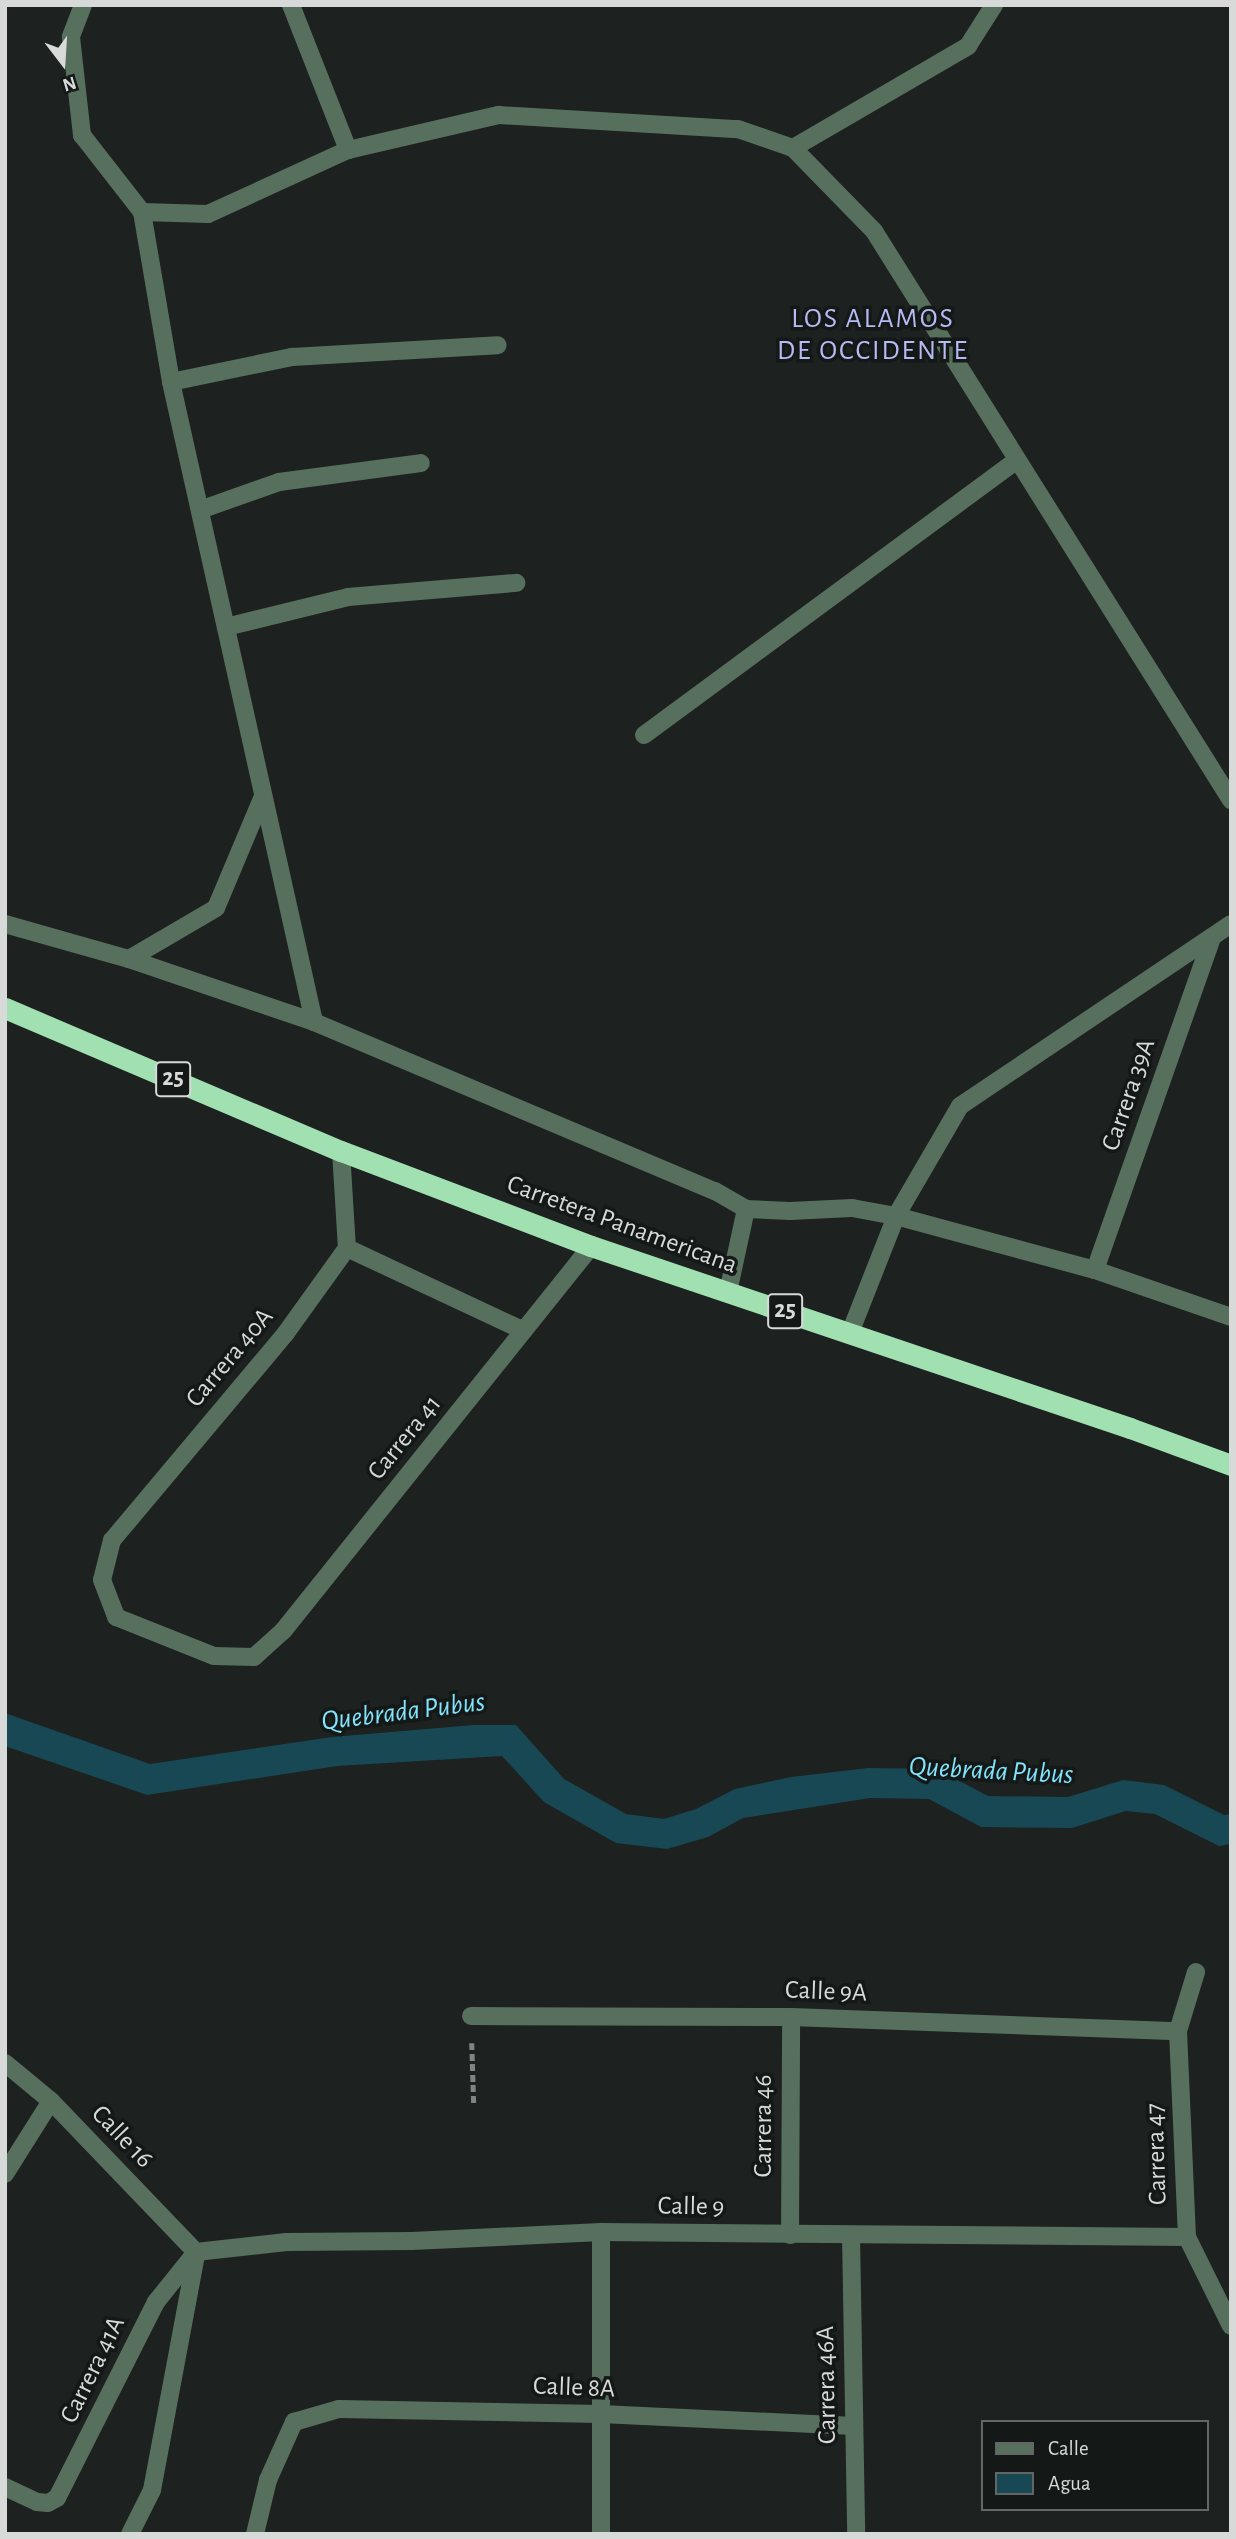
<!DOCTYPE html>
<style>
body{margin:0}
#map{position:relative;width:1236px;height:2539px;overflow:hidden;background:#1d2120;font-family:"Alegreya Sans",sans-serif}
div>[style]{position:absolute}
[style*='--x']{left:calc(var(--x)*1px);top:calc(var(--y)*1px);width:calc(var(--w)*1px);rotate:calc(var(--a)*1deg)}
.water>*{inset:0;background:#174854}
.path>*{height:4.5px;margin-top:-2.25px;transform-origin:0;background:repeating-linear-gradient(90deg,#808483 0 7px,transparent 0 10.5px)}
.minor>*{height:18px;margin:-9px;padding:0 9px;transform-origin:9px;border-radius:9px;background:#576f5d}
.highway>*{height:21px;margin:-10.5px;padding:0 10.5px;transform-origin:10.5px;border-radius:10.5px;background:#a1e0b1}
span{translate:-50% -50%;white-space:nowrap;text-align:center;line-height:1.15;-webkit-text-stroke:7px #141817;paint-order:stroke}
.shield-label span{padding:2px 5px;background:#141817;border:2px solid;border-radius:5px;-webkit-text-stroke-width:0}
.shield-label{font-size:24px;color:#d7dad9;font-weight:700}
.street-label{font-size:26px;color:#d7dad9}
.neighbourhood-label{font-size:28px;color:#b7bbf4;letter-spacing:2px}
.water-label{font-size:28px;color:#82e3fc;font-style:italic}
.frame{position:absolute;inset:0;border:7px solid #d7dad9;pointer-events:none}
.legend{position:absolute;left:981px;top:2420px;width:228px;height:91px;box-sizing:border-box;background:#141817;border:2px solid #626665;margin:0;padding:9px 12px;list-style:none;font-size:21px;color:#d7dad9}
.legend li{display:flex;align-items:center;gap:14px;height:35px}
.legend b{width:35px;border:2px solid #626665}
.north{position:absolute;left:28px;top:28px;width:70px;height:70px;-webkit-text-stroke:5px #141817;paint-order:stroke;rotate:163deg;font-size:19px;font-weight:700;line-height:28px;text-align:center;color:#d7dad9}
.north::after{content:'';display:block;margin:auto;width:24px;height:32px;background:#d7dad9;clip-path:polygon(50% 0,100% 100%,50% 72%,0 100%)}
</style>
<div id="map">
<div class="water">
<div style="clip-path:polygon(5px 1713px,150px 1764px,332px 1737px,473px 1725px,516px 1725px,564px 1779px,626px 1814px,664px 1819px,696px 1809px,735px 1789px,791px 1777px,868px 1768px,937px 1769px,988px 1796px,1068px 1797px,1123px 1780px,1164px 1785px,1224px 1815px,1231px 1814px,1231px 1844px,1219px 1846px,1155px 1814px,1126px 1811px,1072px 1828px,981px 1827px,929px 1799px,870px 1798px,743px 1818px,708px 1837px,667px 1849px,616px 1843px,544px 1802px,502px 1756px,337px 1766px,147px 1795px,5px 1746px)"></div>
</div>
<div class="path">
<div style="--x:472;--y:2043;--w:62;--a:88.2"></div>
</div>
<div class="minor">
<div style="--x:83;--y:5;--w:34;--a:111"></div>
<div style="--x:71;--y:37;--w:99;--a:83.6"></div>
<div style="--x:82;--y:135;--w:98;--a:52.1"></div>
<div style="--x:142;--y:212;--w:172;--a:80.3"></div>
<div style="--x:171;--y:382;--w:656;--a:77.4"></div>
<div style="--x:291;--y:5;--w:156;--a:68.5"></div>
<div style="--x:793;--y:148;--w:203;--a:-30.2"></div>
<div style="--x:968;--y:46;--w:49;--a:-57.6"></div>
<div style="--x:142;--y:212;--w:66;--a:1.7"></div>
<div style="--x:208;--y:214;--w:154;--a:-24.6"></div>
<div style="--x:348;--y:150;--w:155;--a:-13.1"></div>
<div style="--x:499;--y:115;--w:239;--a:3.4"></div>
<div style="--x:738;--y:129;--w:58;--a:19.1"></div>
<div style="--x:793;--y:148;--w:116;--a:45.7"></div>
<div style="--x:874;--y:231;--w:672;--a:57.9"></div>
<div style="--x:171;--y:382;--w:124;--a:-11.7"></div>
<div style="--x:292;--y:357;--w:206;--a:-3.3"></div>
<div style="--x:200;--y:510;--w:84;--a:-19.5"></div>
<div style="--x:279;--y:482;--w:143;--a:-7.6"></div>
<div style="--x:226;--y:627;--w:126;--a:-13.8"></div>
<div style="--x:348;--y:597;--w:169;--a:-4.8"></div>
<div style="--x:644;--y:735;--w:463;--a:-36.4"></div>
<div style="--x:5;--y:924;--w:129;--a:15.8"></div>
<div style="--x:129;--y:959;--w:195;--a:18.8"></div>
<div style="--x:314;--y:1022;--w:435;--a:22.9"></div>
<div style="--x:715;--y:1191;--w:36;--a:30"></div>
<div style="--x:746;--y:1209;--w:85;--a:102.2"></div>
<div style="--x:129;--y:959;--w:101;--a:-30.4"></div>
<div style="--x:216;--y:908;--w:121;--a:-67.2"></div>
<div style="--x:341;--y:1151;--w:97;--a:86.5"></div>
<div style="--x:347;--y:1248;--w:105;--a:125.7"></div>
<div style="--x:286;--y:1333;--w:270;--a:130"></div>
<div style="--x:112;--y:1540;--w:41;--a:104"></div>
<div style="--x:102;--y:1580;--w:40;--a:69"></div>
<div style="--x:116;--y:1617;--w:105;--a:21.7"></div>
<div style="--x:214;--y:1656;--w:40;--a:1.4"></div>
<div style="--x:254;--y:1657;--w:39;--a:-42"></div>
<div style="--x:283;--y:1631;--w:493;--a:-51.3"></div>
<div style="--x:746;--y:1209;--w:44;--a:2.6"></div>
<div style="--x:790;--y:1211;--w:62;--a:-2.8"></div>
<div style="--x:852;--y:1208;--w:45;--a:10.3"></div>
<div style="--x:896;--y:1216;--w:206;--a:15.2"></div>
<div style="--x:1095;--y:1270;--w:144;--a:19.1"></div>
<div style="--x:347;--y:1248;--w:195;--a:25.1"></div>
<div style="--x:1095;--y:1270;--w:353;--a:-70.6"></div>
<div style="--x:850;--y:1333;--w:126;--a:-68.5"></div>
<div style="--x:896;--y:1216;--w:127;--a:-59.8"></div>
<div style="--x:960;--y:1106;--w:326;--a:-33.9"></div>
<div style="--x:1196;--y:1972;--w:62;--a:107"></div>
<div style="--x:1178;--y:2031;--w:206;--a:87.5"></div>
<div style="--x:1187;--y:2237;--w:99;--a:63.7"></div>
<div style="--x:471;--y:2016;--w:320;--a:0.2"></div>
<div style="--x:791;--y:2017;--w:387;--a:2.1"></div>
<div style="--x:5;--y:2063;--w:60;--a:39.6"></div>
<div style="--x:51;--y:2101;--w:209;--a:46.2"></div>
<div style="--x:5;--y:2174;--w:86;--a:-57.8"></div>
<div style="--x:601;--y:2232;--w:302;--a:90"></div>
<div style="--x:790;--y:2235;--w:218;--a:-89.7"></div>
<div style="--x:851;--y:2236;--w:298;--a:89"></div>
<div style="--x:196;--y:2252;--w:91;--a:-6.3"></div>
<div style="--x:286;--y:2242;--w:126;--a:-0.5"></div>
<div style="--x:412;--y:2241;--w:189;--a:-2.7"></div>
<div style="--x:601;--y:2232;--w:586;--a:0.49"></div>
<div style="--x:5;--y:2487;--w:35;--a:25"></div>
<div style="--x:37;--y:2502;--w:11;--a:5"></div>
<div style="--x:48;--y:2503;--w:10;--a:-29"></div>
<div style="--x:57;--y:2498;--w:220;--a:-63.2"></div>
<div style="--x:156;--y:2302;--w:64;--a:-51.3"></div>
<div style="--x:130;--y:2534;--w:49;--a:-63.4"></div>
<div style="--x:152;--y:2490;--w:239;--a:-79.4"></div>
<div style="--x:255;--y:2534;--w:56;--a:-76.5"></div>
<div style="--x:268;--y:2480;--w:64;--a:-65.9"></div>
<div style="--x:294;--y:2422;--w:47;--a:-16.1"></div>
<div style="--x:339;--y:2409;--w:262;--a:1.1"></div>
<div style="--x:601;--y:2414;--w:253;--a:2.7"></div>
</div>
<div class="highway">
<div style="--x:5;--y:1008;--w:365;--a:23.1"></div>
<div style="--x:341;--y:1151;--w:267;--a:20.8"></div>
<div style="--x:591;--y:1246;--w:569;--a:18.66"></div>
<div style="--x:1130;--y:1428;--w:108;--a:20.1"></div>
</div>
<div class="shield-label">
<span style="left:173px;top:1079px">25</span>
<span style="left:785px;top:1311px">25</span>
</div>
<div class="street-label">
<span style="left:1129px;top:1095px;rotate:-71deg">Carrera 39A</span>
<span style="left:622px;top:1225px;rotate:20deg">Carretera Panamericana</span>
<span style="left:230px;top:1358px;rotate:-50deg">Carrera 40A</span>
<span style="left:405px;top:1438px;rotate:-51deg">Carrera 41</span>
<span style="left:826px;top:1992px;rotate:2deg">Calle 9A</span>
<span style="left:764px;top:2126px;rotate:-90deg">Carrera 46</span>
<span style="left:122px;top:2137px;rotate:46deg">Calle 16</span>
<span style="left:1157px;top:2154px;rotate:-92deg">Carrera 47</span>
<span style="left:691px;top:2207px;rotate:1deg">Calle 9</span>
<span style="left:93px;top:2370px;rotate:-64deg">Carrera 41A</span>
<span style="left:827px;top:2385px;rotate:-91deg">Carrera 46A</span>
<span style="left:574px;top:2388px;rotate:2deg">Calle 8A</span>
</div>
<div class="neighbourhood-label">
<span style="left:873px;top:335px">LOS ALAMOS<br>DE OCCIDENTE</span>
</div>
<div class="water-label">
<span style="left:403px;top:1712px;rotate:-7deg">Quebrada Pubus</span>
<span style="left:991px;top:1771px;rotate:3deg">Quebrada Pubus</span>
</div>
<div class="frame"></div>
<ul class="legend">
<li><b style="height:9px;background:#576f5d"></b>Calle</li>
<li><b style="height:19px;background:#174854"></b>Agua</li>
</ul>
<div class="north">N</div>
</div>
